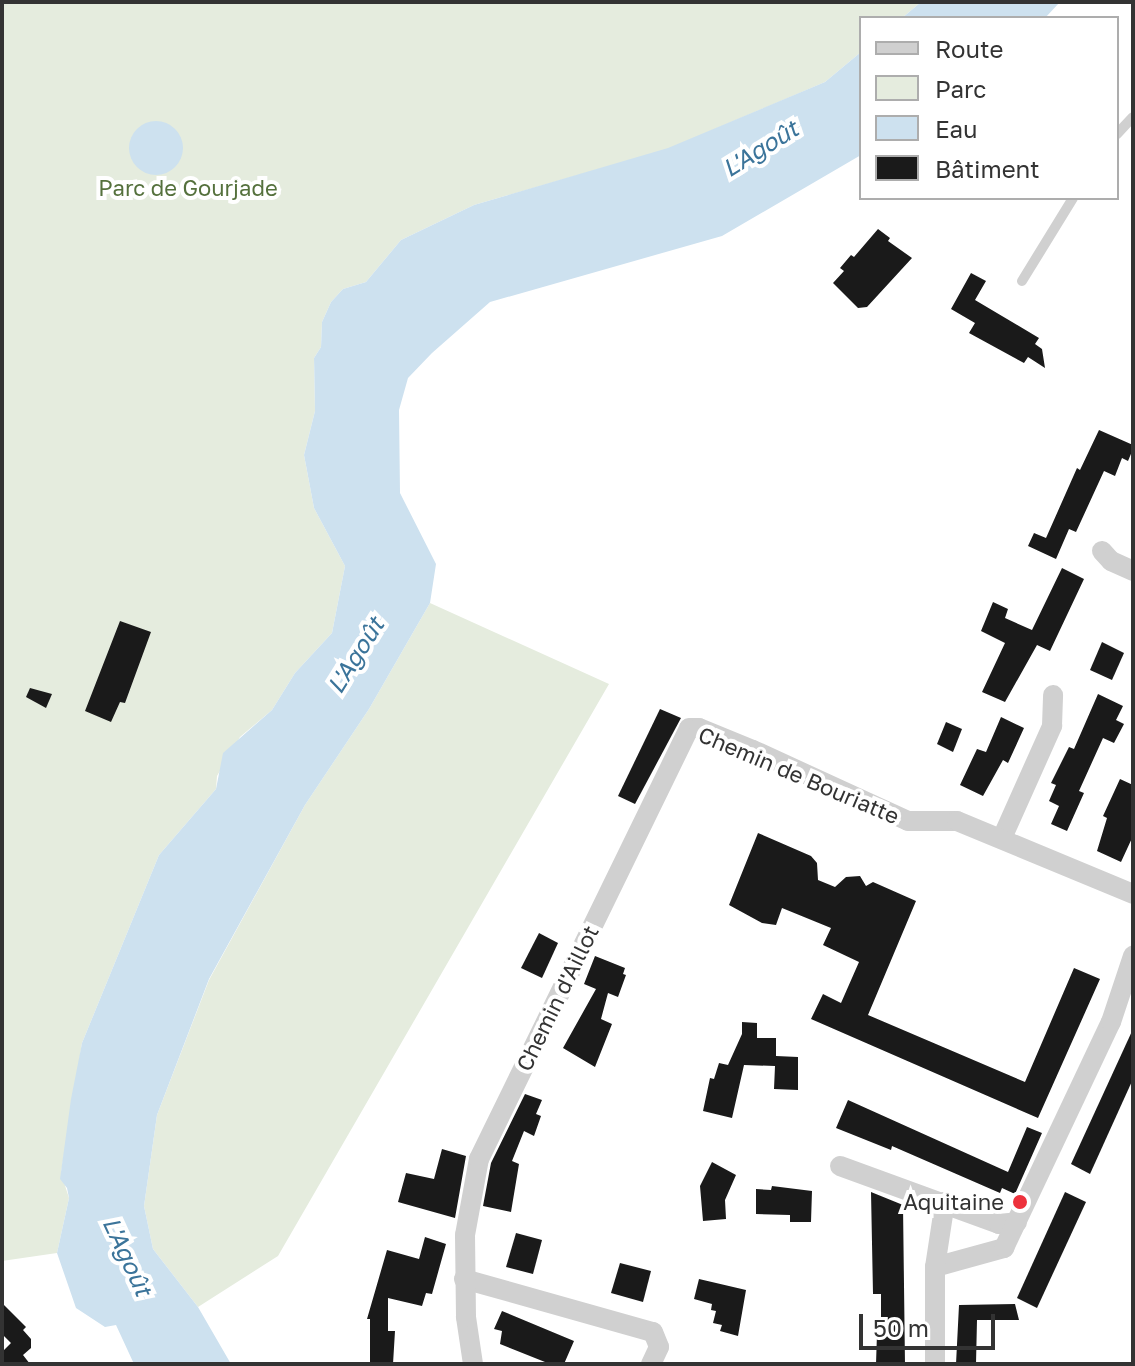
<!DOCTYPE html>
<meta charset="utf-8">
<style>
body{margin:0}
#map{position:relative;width:1135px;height:1366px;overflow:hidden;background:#fff;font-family:"Golos Text",sans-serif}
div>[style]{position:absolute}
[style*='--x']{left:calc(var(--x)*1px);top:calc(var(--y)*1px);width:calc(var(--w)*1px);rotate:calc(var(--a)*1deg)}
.green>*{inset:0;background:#e5ecde}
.water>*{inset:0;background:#cde1ef}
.round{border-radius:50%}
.building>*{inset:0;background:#1a1a1a}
.service>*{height:10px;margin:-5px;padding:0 5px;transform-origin:5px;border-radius:5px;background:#d0d0d0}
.minor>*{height:20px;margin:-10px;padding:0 10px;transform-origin:10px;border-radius:10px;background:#d0d0d0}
.dots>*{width:22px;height:22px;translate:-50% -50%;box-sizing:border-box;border:4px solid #fff;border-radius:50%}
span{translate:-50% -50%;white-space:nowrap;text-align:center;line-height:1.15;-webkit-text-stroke:8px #fff;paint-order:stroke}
.park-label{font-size:22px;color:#55713d}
.street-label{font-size:22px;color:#333}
.poi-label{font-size:22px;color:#333}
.right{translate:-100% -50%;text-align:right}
.water-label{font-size:24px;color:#3b749a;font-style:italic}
.frame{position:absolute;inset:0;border:4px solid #333;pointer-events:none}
.legend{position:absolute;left:859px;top:16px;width:260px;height:184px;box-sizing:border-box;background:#fff;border:2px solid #adadad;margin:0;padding:10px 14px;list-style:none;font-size:24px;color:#333}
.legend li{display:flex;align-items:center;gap:16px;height:40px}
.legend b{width:40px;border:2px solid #adadad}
.scale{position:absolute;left:859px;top:1314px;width:136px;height:36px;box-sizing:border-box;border:4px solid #333;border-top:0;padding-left:10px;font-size:24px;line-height:28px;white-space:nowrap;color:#333;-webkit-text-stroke:6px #fff;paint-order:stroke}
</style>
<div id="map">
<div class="green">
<div style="clip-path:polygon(2px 2px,921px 2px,902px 18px,861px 18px,861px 52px,825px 82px,668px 149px,474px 205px,401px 240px,366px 282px,343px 289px,331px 302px,322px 322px,321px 347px,314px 358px,315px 411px,304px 455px,314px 508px,345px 566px,332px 633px,295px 673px,272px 710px,240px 737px,217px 776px,216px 789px,159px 855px,82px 1043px,61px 1173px,69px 1198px,57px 1253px,2px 1261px)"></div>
<div style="clip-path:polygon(430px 603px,609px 684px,278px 1256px,198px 1307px,153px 1249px,144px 1206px,157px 1115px,209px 980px,305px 805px,369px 709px)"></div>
</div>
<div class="water">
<div style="clip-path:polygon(921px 2px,1060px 2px,1045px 18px,902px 18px)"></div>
<div style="clip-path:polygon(861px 52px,861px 155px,722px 236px,490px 302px,432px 353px,408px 378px,399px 410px,400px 493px,436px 564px,430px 603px,369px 709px,305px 805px,209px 979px,157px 1115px,144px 1206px,153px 1249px,198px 1307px,231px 1364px,134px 1364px,116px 1325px,105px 1327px,76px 1308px,57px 1253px,69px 1198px,67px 1188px,60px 1179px,71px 1099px,82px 1043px,159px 855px,216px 789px,223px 753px,272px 710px,295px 673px,332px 633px,345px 566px,314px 508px,304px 455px,315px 411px,314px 358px,321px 347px,322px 322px,331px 302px,343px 289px,366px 282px,401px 240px,474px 205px,668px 148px,825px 82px)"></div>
<div class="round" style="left:129px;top:121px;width:54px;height:54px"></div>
</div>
<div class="building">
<div style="clip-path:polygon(878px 229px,890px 238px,888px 241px,912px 258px,867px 307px,858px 308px,833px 283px,844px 271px,840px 268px,851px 255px,854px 257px)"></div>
<div style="clip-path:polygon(971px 273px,986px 281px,975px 300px,1039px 338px,1035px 344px,1042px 349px,1045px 368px,1028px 357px,1024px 363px,969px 333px,975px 323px,951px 309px)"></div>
<div style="clip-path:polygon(1099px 430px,1133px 445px,1133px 449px,1128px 461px,1122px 458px,1115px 476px,1104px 471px,1076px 532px,1069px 529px,1056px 559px,1028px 546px,1034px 533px,1046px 538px,1077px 468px,1080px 470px)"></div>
<div style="clip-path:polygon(1062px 568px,1084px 579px,1050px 651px,1037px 645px,1005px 702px,982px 692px,1005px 643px,981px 631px,993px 602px,1008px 609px,1005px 618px,1032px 630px)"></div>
<div style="clip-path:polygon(120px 621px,151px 632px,125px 703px,120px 702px,111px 722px,85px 711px)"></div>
<div style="clip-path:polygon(1102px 642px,1124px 653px,1112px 680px,1090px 670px)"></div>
<div style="clip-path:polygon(30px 688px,52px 694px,46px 708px,26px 697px)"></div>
<div style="clip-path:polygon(1098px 694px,1123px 706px,1116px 720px,1124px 724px,1114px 743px,1103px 738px,1079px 791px,1084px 793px,1067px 831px,1051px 824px,1059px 806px,1049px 801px,1056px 785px,1051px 783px,1069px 747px,1074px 749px)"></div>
<div style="clip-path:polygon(660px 709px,681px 718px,635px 804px,618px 796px)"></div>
<div style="clip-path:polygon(1001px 717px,1024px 728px,1008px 763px,1003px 760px,983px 796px,960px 785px,977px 749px,986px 752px)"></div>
<div style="clip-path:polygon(946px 722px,962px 729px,953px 752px,937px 744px)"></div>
<div style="clip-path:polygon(1120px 779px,1133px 785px,1133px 836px,1121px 862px,1097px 851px,1107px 818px,1103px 816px)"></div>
<div style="clip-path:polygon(758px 833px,811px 856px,817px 863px,818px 880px,835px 887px,846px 877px,860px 876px,866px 886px,873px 882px,916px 901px,868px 1015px,1025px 1082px,1074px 968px,1100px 979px,1038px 1118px,811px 1019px,823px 994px,841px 1003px,859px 962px,823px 945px,831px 928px,782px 908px,776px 925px,762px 923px,729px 905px)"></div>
<div style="clip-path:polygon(539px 933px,558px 943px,542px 978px,521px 968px)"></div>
<div style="clip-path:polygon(595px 956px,625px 968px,623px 974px,626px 975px,618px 997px,608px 993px,601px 1019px,612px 1024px,595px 1067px,563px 1048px,596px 989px,584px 984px)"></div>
<div style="clip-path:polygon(742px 1022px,757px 1023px,757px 1038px,776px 1038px,776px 1056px,798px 1057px,798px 1090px,774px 1089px,775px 1066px,744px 1065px,732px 1118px,703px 1111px,710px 1078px,714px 1079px,719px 1063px,728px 1065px,742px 1034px)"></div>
<div style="clip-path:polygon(1133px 1029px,1133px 1079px,1090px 1174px,1071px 1164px)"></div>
<div style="clip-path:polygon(525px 1094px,542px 1100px,536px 1114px,541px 1116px,534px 1136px,524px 1131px,512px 1161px,519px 1164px,511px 1212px,483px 1206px,491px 1163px)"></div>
<div style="clip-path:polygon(848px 1100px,1008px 1172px,1027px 1127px,1042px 1133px,1015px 1194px,1002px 1188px,1000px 1193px,892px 1146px,891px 1150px,836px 1128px)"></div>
<div style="clip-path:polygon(442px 1149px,466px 1156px,455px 1218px,398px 1202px,406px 1173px,434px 1179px)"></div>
<div style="clip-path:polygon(712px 1162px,736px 1175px,725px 1200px,726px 1219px,703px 1221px,700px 1186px)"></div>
<div style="clip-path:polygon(772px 1186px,812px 1191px,811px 1222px,790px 1222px,790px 1215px,756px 1214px,756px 1189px,771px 1190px)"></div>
<div style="clip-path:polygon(871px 1192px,903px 1205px,905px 1364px,876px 1364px,877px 1333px,881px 1333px,881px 1294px,873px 1294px)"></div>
<div style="clip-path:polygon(1065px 1192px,1086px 1202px,1037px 1308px,1017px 1298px)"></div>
<div style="clip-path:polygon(516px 1233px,542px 1240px,533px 1274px,506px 1267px)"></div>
<div style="clip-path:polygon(425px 1237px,446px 1244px,432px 1294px,426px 1293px,422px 1306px,388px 1298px,388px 1331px,395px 1331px,393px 1364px,370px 1364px,370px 1319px,367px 1319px,387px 1250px,419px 1259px)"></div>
<div style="clip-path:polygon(620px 1263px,651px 1271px,643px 1302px,611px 1293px)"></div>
<div style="clip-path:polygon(699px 1279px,746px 1290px,738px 1336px,720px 1331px,722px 1325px,713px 1323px,716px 1311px,711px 1310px,712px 1304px,694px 1299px)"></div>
<div style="clip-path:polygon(2px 1303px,26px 1327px,23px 1330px,31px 1339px,31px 1348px,23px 1355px,30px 1364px,2px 1364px,2px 1352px,11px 1343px,2px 1334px)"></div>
<div style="clip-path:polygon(1015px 1304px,1019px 1320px,977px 1320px,976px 1364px,956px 1364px,959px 1305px)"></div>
<div style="clip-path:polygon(502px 1311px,574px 1341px,564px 1364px,550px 1364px,500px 1344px,502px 1331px,494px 1329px)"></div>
</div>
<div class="service">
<div style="--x:1117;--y:134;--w:23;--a:-47"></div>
<div style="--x:1022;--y:281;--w:97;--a:-58.4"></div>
</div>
<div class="minor">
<div style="--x:1102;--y:551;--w:13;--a:48"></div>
<div style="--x:1111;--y:561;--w:24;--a:24"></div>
<div style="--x:1002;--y:838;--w:123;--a:-65.9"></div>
<div style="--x:1052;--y:726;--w:31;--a:-88"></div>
<div style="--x:840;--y:1166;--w:169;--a:20"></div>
<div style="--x:999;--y:1224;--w:18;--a:-6"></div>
<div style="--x:935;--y:1267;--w:72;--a:-15.4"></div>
<div style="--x:1004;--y:1248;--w:250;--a:-64.7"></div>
<div style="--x:1111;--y:1022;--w:70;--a:-71.6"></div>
<div style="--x:464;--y:1279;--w:196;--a:15.7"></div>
<div style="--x:653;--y:1332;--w:16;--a:68"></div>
<div style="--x:659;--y:1347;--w:19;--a:115"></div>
<div style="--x:473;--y:1364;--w:48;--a:-98.5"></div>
<div style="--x:466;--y:1317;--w:82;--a:-90.7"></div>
<div style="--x:465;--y:1235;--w:77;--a:-79.6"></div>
<div style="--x:479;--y:1159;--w:479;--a:-64"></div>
<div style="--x:689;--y:728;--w:10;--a:0"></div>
<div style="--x:699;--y:728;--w:58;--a:22.2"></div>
<div style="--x:753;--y:750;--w:170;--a:24.6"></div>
<div style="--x:908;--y:821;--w:49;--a:0"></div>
<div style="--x:957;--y:821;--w:191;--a:22.5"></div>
<div style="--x:935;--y:1364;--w:97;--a:-90"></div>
<div style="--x:935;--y:1267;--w:66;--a:-81.3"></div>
</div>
<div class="dots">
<div style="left:1020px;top:1202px;background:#ed313c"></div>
</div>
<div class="park-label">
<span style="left:188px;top:188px">Parc de Gourjade</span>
</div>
<div class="street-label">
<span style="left:799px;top:775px;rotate:23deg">Chemin de Bouriatte</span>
<span style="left:557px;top:998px;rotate:-64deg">Chemin d'Aillot</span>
</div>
<div class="poi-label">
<span class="right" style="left:1004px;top:1202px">Aquitaine</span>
</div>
<div class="water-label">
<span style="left:760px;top:148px;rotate:-32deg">L'Agoût</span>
<span style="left:355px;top:655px;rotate:-58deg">L'Agoût</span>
<span style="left:128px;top:1256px;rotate:65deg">L'Agoût</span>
</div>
<div class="frame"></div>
<ul class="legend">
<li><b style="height:10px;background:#d0d0d0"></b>Route</li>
<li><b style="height:22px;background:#e5ecde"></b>Parc</li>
<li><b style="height:22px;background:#cde1ef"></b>Eau</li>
<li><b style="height:22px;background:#1a1a1a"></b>Bâtiment</li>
</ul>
<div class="scale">50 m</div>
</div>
